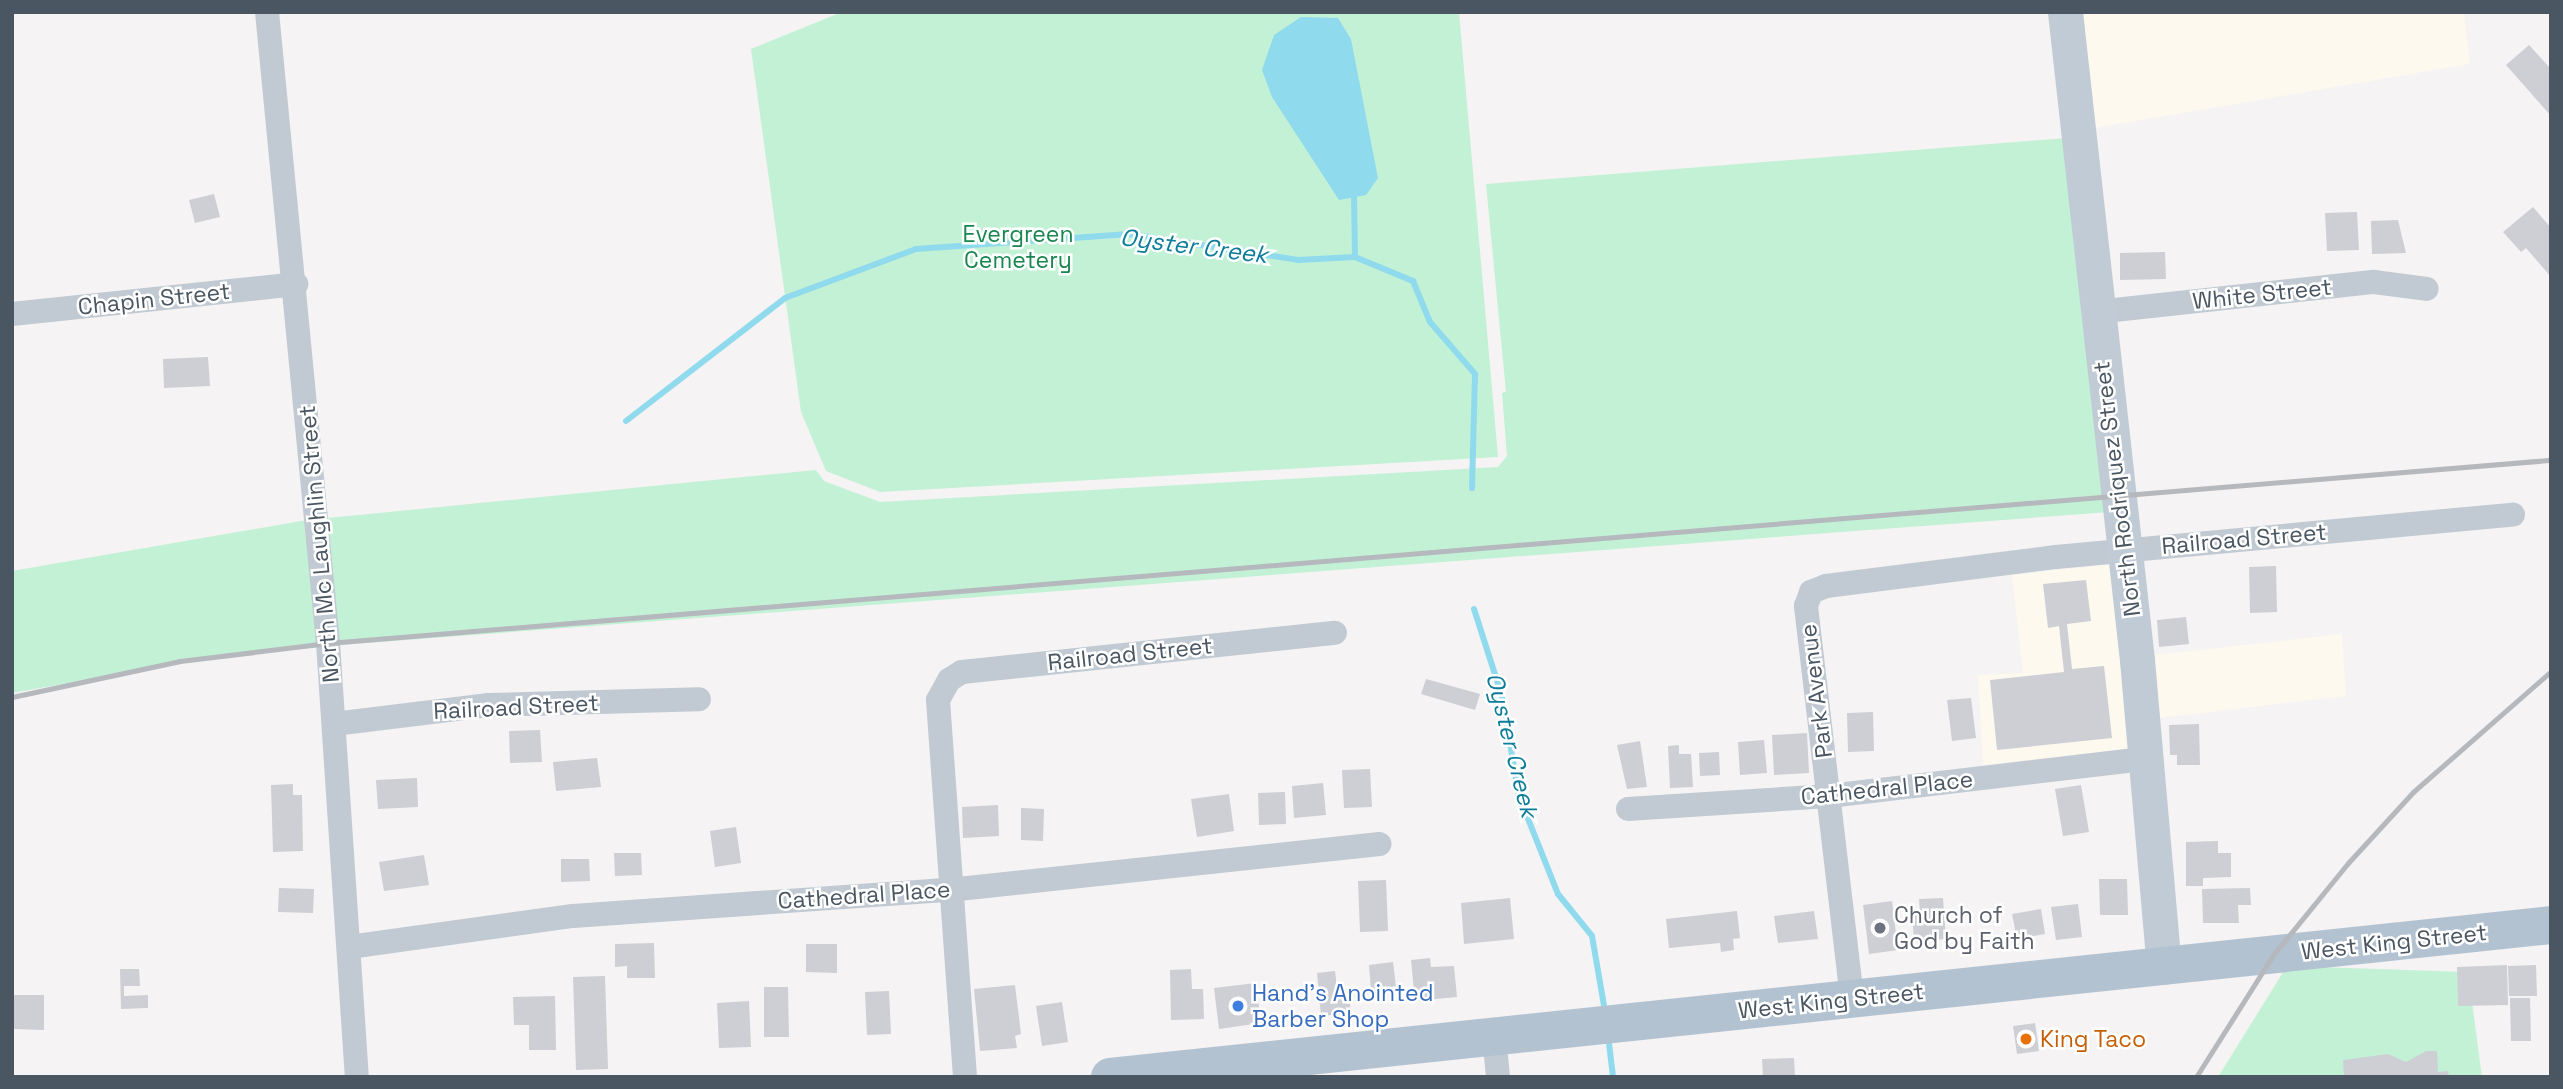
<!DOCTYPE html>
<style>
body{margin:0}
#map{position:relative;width:2563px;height:1089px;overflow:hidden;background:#f5f3f3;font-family:"Space Grotesk",sans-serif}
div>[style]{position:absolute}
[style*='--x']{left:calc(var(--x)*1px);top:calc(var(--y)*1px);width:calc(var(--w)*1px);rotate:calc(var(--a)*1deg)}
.commercial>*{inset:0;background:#fdf9ef}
.green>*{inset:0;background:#c3f1d5}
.water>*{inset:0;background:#90daee}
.stream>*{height:6px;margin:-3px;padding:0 3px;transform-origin:3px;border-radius:3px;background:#90daee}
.building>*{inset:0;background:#cdcfd5}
.street>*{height:24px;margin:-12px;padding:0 12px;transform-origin:12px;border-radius:12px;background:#c1cad2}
.secondary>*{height:35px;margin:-17.5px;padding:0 17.5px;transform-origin:17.5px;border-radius:17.5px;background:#c1cbd6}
.primary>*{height:38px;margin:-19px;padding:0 19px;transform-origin:19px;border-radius:19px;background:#b3c2d1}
.rail>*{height:5px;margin:-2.5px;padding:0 2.5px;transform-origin:2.5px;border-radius:2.5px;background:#b5b8bd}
.dots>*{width:19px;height:19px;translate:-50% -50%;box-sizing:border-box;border:4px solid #fff;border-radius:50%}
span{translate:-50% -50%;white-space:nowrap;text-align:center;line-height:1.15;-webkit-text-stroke:5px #fff;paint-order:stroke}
.park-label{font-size:23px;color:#17864f}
.street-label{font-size:23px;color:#4a5661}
.worship-label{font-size:23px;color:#5b616d}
.left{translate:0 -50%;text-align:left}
.shop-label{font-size:23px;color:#366cbe}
.food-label{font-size:23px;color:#c56008}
.water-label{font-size:24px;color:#0c7c9b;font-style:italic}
.frame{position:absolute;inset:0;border:14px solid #4a5661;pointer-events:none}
</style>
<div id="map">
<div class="commercial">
<div style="clip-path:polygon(2061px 12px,2464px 12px,2470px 64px,2077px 131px)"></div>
<div style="clip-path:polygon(2114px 564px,2134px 748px,1983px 765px,1978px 675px,2023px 673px,2012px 575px)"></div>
<div style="clip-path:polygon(2342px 634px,2346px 696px,2159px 718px,2147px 656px)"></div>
</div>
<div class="green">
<div style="clip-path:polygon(842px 12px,1459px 12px,1498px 457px,880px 492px,826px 471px,801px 412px,751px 49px)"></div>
<div style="clip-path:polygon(2067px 138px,2109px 512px,339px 645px,328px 518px,816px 470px,824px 481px,880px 502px,1498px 467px,1507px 456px,1502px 393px,1506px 392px,1486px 184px)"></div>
<div style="clip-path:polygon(307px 520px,318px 647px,227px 655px,12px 693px,12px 571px)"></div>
<div style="clip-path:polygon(2287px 966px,2468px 972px,2482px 1077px,2218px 1077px)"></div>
</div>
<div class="water">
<div style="clip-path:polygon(1301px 17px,1338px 18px,1351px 39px,1378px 178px,1366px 195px,1339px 200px,1272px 97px,1262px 70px,1274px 35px)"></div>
</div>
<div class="stream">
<div style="--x:1354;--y:197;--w:60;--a:89"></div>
<div style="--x:626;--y:421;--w:201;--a:-37.7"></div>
<div style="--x:785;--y:298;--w:140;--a:-20.5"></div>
<div style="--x:916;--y:249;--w:214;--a:-4"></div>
<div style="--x:1129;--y:234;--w:171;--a:8.7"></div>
<div style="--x:1298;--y:260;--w:57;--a:-3"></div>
<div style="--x:1355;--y:257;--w:63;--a:22.5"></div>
<div style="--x:1413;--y:281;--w:44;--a:67.5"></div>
<div style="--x:1430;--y:322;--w:69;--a:49.1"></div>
<div style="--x:1475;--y:374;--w:114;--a:91.5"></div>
<div style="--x:1474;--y:609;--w:91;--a:72.2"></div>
<div style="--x:1502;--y:696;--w:101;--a:80.4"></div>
<div style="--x:1519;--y:796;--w:105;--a:68.3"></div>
<div style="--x:1558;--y:894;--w:54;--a:51"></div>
<div style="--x:1592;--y:936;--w:76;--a:80.2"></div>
<div style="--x:1608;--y:1035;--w:42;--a:83.2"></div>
</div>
<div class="building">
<div style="clip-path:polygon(2529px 45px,2551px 69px,2551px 116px,2506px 65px)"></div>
<div style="clip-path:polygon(214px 194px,220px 217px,195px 223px,189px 200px)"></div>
<div style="clip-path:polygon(2533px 207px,2551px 228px,2551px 277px,2526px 248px,2521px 252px,2503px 232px)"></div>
<div style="clip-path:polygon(2357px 212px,2359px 250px,2327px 251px,2325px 213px)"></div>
<div style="clip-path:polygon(2398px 220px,2406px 253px,2372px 254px,2371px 221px)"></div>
<div style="clip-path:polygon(2165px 252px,2166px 279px,2120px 280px,2120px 253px)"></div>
<div style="clip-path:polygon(208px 357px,210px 386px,164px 388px,163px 359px)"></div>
<div style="clip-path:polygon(2276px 566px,2277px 612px,2250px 613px,2249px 567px)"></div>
<div style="clip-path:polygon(2086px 580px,2091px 621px,2067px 624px,2072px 669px,2104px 666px,2112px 738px,1997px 750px,1990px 680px,2064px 672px,2059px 626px,2048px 628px,2043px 584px)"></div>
<div style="clip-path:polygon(2186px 617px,2189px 644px,2159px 647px,2157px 620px)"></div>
<div style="clip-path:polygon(1426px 679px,1480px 694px,1475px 710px,1421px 694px)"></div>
<div style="clip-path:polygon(1971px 698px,1976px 738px,1952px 741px,1947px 700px)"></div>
<div style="clip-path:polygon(1873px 712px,1874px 751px,1848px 752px,1847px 713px)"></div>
<div style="clip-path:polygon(2199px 724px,2200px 765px,2177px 765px,2177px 755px,2170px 755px,2169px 725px)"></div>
<div style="clip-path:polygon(540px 730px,542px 762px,510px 763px,509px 731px)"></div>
<div style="clip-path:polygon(1807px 733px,1809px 773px,1774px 775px,1772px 735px)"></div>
<div style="clip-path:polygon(1764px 740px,1767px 773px,1740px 775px,1738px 742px)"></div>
<div style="clip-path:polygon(1640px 741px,1647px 787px,1627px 789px,1617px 745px)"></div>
<div style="clip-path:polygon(1679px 745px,1679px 754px,1691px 754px,1693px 787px,1670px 788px,1668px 746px)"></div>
<div style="clip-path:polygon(1719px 752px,1720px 775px,1700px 776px,1699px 753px)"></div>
<div style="clip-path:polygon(597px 758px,601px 787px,556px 791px,553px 762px)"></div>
<div style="clip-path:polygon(1370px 769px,1372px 807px,1344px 808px,1342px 770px)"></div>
<div style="clip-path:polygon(417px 778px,418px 807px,378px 809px,376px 780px)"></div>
<div style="clip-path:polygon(1323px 783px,1326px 815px,1294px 818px,1292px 786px)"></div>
<div style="clip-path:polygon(293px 784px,293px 795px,302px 795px,303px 851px,273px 852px,271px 785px)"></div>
<div style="clip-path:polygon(2081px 785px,2089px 832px,2063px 836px,2055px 789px)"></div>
<div style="clip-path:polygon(1285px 792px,1286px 824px,1259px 825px,1258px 793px)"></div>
<div style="clip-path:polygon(1229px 794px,1234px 831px,1197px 837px,1191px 799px)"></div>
<div style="clip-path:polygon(998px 805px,999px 836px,963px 838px,962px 807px)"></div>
<div style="clip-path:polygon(1021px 808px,1044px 809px,1043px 841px,1021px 840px)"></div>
<div style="clip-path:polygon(736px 827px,741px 863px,715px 867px,710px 831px)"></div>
<div style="clip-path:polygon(2218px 841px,2218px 853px,2231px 853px,2231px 877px,2203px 878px,2203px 886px,2186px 886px,2186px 842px)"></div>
<div style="clip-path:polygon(614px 853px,641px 853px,642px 875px,615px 876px)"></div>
<div style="clip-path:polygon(424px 855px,429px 885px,384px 891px,379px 862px)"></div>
<div style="clip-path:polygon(561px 859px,589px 859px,590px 881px,561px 882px)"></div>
<div style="clip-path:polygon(2099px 879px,2127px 879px,2128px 915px,2100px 915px)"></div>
<div style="clip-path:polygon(1386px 880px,1388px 931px,1360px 932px,1358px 881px)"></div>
<div style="clip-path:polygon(279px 888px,314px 889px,313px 913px,278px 912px)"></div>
<div style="clip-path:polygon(2250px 888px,2251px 905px,2238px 905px,2239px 923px,2203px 923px,2202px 889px)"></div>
<div style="clip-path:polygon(1510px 898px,1514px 939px,1464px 944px,1461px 903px)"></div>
<div style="clip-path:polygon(1943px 898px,1946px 939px,1914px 941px,1912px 913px,1920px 912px,1919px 899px)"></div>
<div style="clip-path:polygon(1892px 901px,1898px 950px,1869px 954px,1863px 905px)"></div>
<div style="clip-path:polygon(2078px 904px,2082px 937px,2056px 940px,2051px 907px)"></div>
<div style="clip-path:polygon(2041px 909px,2045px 934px,2017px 939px,2012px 914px)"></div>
<div style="clip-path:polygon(1737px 911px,1740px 938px,1733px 939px,1734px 950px,1721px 952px,1720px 943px,1669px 948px,1666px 919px)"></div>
<div style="clip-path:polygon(1814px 911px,1818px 939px,1778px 943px,1774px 916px)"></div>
<div style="clip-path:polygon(654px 943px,655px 978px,627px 978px,627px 966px,615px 967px,615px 944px)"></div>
<div style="clip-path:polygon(806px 944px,837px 944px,837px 973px,806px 972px)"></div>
<div style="clip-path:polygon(1430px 958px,1431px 967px,1454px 966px,1457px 997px,1415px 1001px,1411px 960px)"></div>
<div style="clip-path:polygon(1393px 962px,1396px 987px,1371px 990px,1369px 965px)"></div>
<div style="clip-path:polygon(2507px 965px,2508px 1005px,2458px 1006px,2457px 967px)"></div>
<div style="clip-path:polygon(2536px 965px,2537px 996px,2509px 996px,2508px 966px)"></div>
<div style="clip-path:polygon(120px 969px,139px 969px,140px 986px,124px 986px,124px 996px,148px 995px,148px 1008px,121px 1009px)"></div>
<div style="clip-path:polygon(1191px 969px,1192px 989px,1203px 989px,1204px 1019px,1171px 1020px,1170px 970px)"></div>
<div style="clip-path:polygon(1335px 971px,1338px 996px,1349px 995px,1351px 1013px,1321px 1016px,1317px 973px)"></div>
<div style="clip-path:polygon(605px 976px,608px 1069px,576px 1070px,573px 977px)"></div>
<div style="clip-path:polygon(1256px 983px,1261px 1023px,1219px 1029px,1214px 988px)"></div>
<div style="clip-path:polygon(1015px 985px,1021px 1034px,1015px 1036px,1017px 1048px,980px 1051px,974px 989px)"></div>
<div style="clip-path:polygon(764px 987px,788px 987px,789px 1037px,764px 1037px)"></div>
<div style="clip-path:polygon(889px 991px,891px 1034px,867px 1035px,865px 992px)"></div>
<div style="clip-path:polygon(14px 995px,44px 995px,44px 1030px,14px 1029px)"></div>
<div style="clip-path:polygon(555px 996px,556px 1050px,529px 1050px,529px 1025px,514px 1025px,513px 997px)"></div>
<div style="clip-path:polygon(2510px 998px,2530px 998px,2531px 1041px,2511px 1041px)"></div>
<div style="clip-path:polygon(749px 1001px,751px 1047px,719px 1048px,717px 1003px)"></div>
<div style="clip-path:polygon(1062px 1002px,1068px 1042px,1042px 1046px,1036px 1006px)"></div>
<div style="clip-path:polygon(2035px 1023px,2039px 1051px,2017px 1054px,2013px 1026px)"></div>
<div style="clip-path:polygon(2426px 1051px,2437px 1051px,2438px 1072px,2448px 1071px,2449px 1077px,2344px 1077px,2343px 1060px,2388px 1054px,2406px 1062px)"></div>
<div style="clip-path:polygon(1794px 1058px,1795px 1077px,1763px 1077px,1762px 1059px)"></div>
</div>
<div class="street">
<div style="--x:267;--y:12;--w:634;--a:84.48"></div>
<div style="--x:328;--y:643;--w:435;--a:86.2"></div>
<div style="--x:2096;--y:312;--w:280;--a:-6.2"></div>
<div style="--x:2374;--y:282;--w:53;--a:7.5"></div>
<div style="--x:12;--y:314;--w:286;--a:-6"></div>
<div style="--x:334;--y:724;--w:156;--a:-7"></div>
<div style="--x:489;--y:705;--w:210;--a:-1.6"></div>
<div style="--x:1628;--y:809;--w:201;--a:-3.7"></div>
<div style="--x:1829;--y:796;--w:319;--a:-6.7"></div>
<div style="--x:349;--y:947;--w:226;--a:-7.9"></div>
<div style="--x:573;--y:916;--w:377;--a:-4"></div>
<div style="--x:949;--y:890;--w:433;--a:-6.1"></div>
<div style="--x:1852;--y:998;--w:395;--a:-96.7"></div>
<div style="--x:1806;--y:606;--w:15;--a:-70"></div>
<div style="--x:1811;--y:592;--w:16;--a:-22"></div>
<div style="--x:1826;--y:586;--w:232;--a:-7.2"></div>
<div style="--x:2056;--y:557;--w:459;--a:-5.3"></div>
<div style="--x:1494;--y:1036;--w:41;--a:84.4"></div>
<div style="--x:965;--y:1077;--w:378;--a:-94.1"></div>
<div style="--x:938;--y:700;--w:23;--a:-61"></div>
<div style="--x:949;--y:680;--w:15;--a:-32"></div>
<div style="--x:962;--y:672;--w:375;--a:-6"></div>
</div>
<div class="secondary">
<div style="--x:2065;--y:12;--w:652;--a:83.66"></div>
<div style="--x:2137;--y:660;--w:308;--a:85"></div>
</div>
<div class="primary">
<div style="--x:1110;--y:1077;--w:1449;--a:-6.02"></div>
</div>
<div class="rail">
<div style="--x:12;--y:697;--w:172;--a:-12.1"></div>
<div style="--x:180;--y:661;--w:149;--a:-6.9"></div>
<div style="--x:328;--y:643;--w:2231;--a:-4.71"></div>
<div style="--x:2196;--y:1077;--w:144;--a:-57.7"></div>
<div style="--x:2273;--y:955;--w:119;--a:-50.8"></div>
<div style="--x:2348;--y:863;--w:96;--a:-47.5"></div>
<div style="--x:2413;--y:792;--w:184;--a:-41.2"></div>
</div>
<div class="dots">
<div style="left:1880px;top:928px;background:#6b7280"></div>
<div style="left:1238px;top:1006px;background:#3f7fe0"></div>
<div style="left:2026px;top:1039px;background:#e8710a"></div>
</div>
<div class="park-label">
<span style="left:1018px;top:247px">Evergreen<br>Cemetery</span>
</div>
<div class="street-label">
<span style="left:2262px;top:294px;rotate:-6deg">White Street</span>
<span style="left:154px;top:299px;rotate:-6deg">Chapin Street</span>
<span style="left:2117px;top:489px;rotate:-97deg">North Rodriquez Street</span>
<span style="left:2244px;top:539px;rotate:-5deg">Railroad Street</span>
<span style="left:319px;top:544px;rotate:-95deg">North Mc Laughlin Street</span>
<span style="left:1130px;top:654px;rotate:-6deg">Railroad Street</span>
<span style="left:1816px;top:691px;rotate:-97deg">Park Avenue</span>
<span style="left:516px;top:707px;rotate:-3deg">Railroad Street</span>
<span style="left:1887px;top:788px;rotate:-6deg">Cathedral Place</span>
<span style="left:864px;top:895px;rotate:-4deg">Cathedral Place</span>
<span style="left:2394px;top:942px;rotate:-6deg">West King Street</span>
<span style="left:1831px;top:1001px;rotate:-6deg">West King Street</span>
</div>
<div class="worship-label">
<span class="left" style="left:1894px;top:928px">Church of<br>God by Faith</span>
</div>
<div class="shop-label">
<span class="left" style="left:1252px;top:1006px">Hand's Anointed<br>Barber Shop</span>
</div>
<div class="food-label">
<span class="left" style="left:2040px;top:1039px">King Taco</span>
</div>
<div class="water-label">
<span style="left:1194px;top:246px;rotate:7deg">Oyster Creek</span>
<span style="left:1512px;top:745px;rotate:76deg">Oyster Creek</span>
</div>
<div class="frame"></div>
</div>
